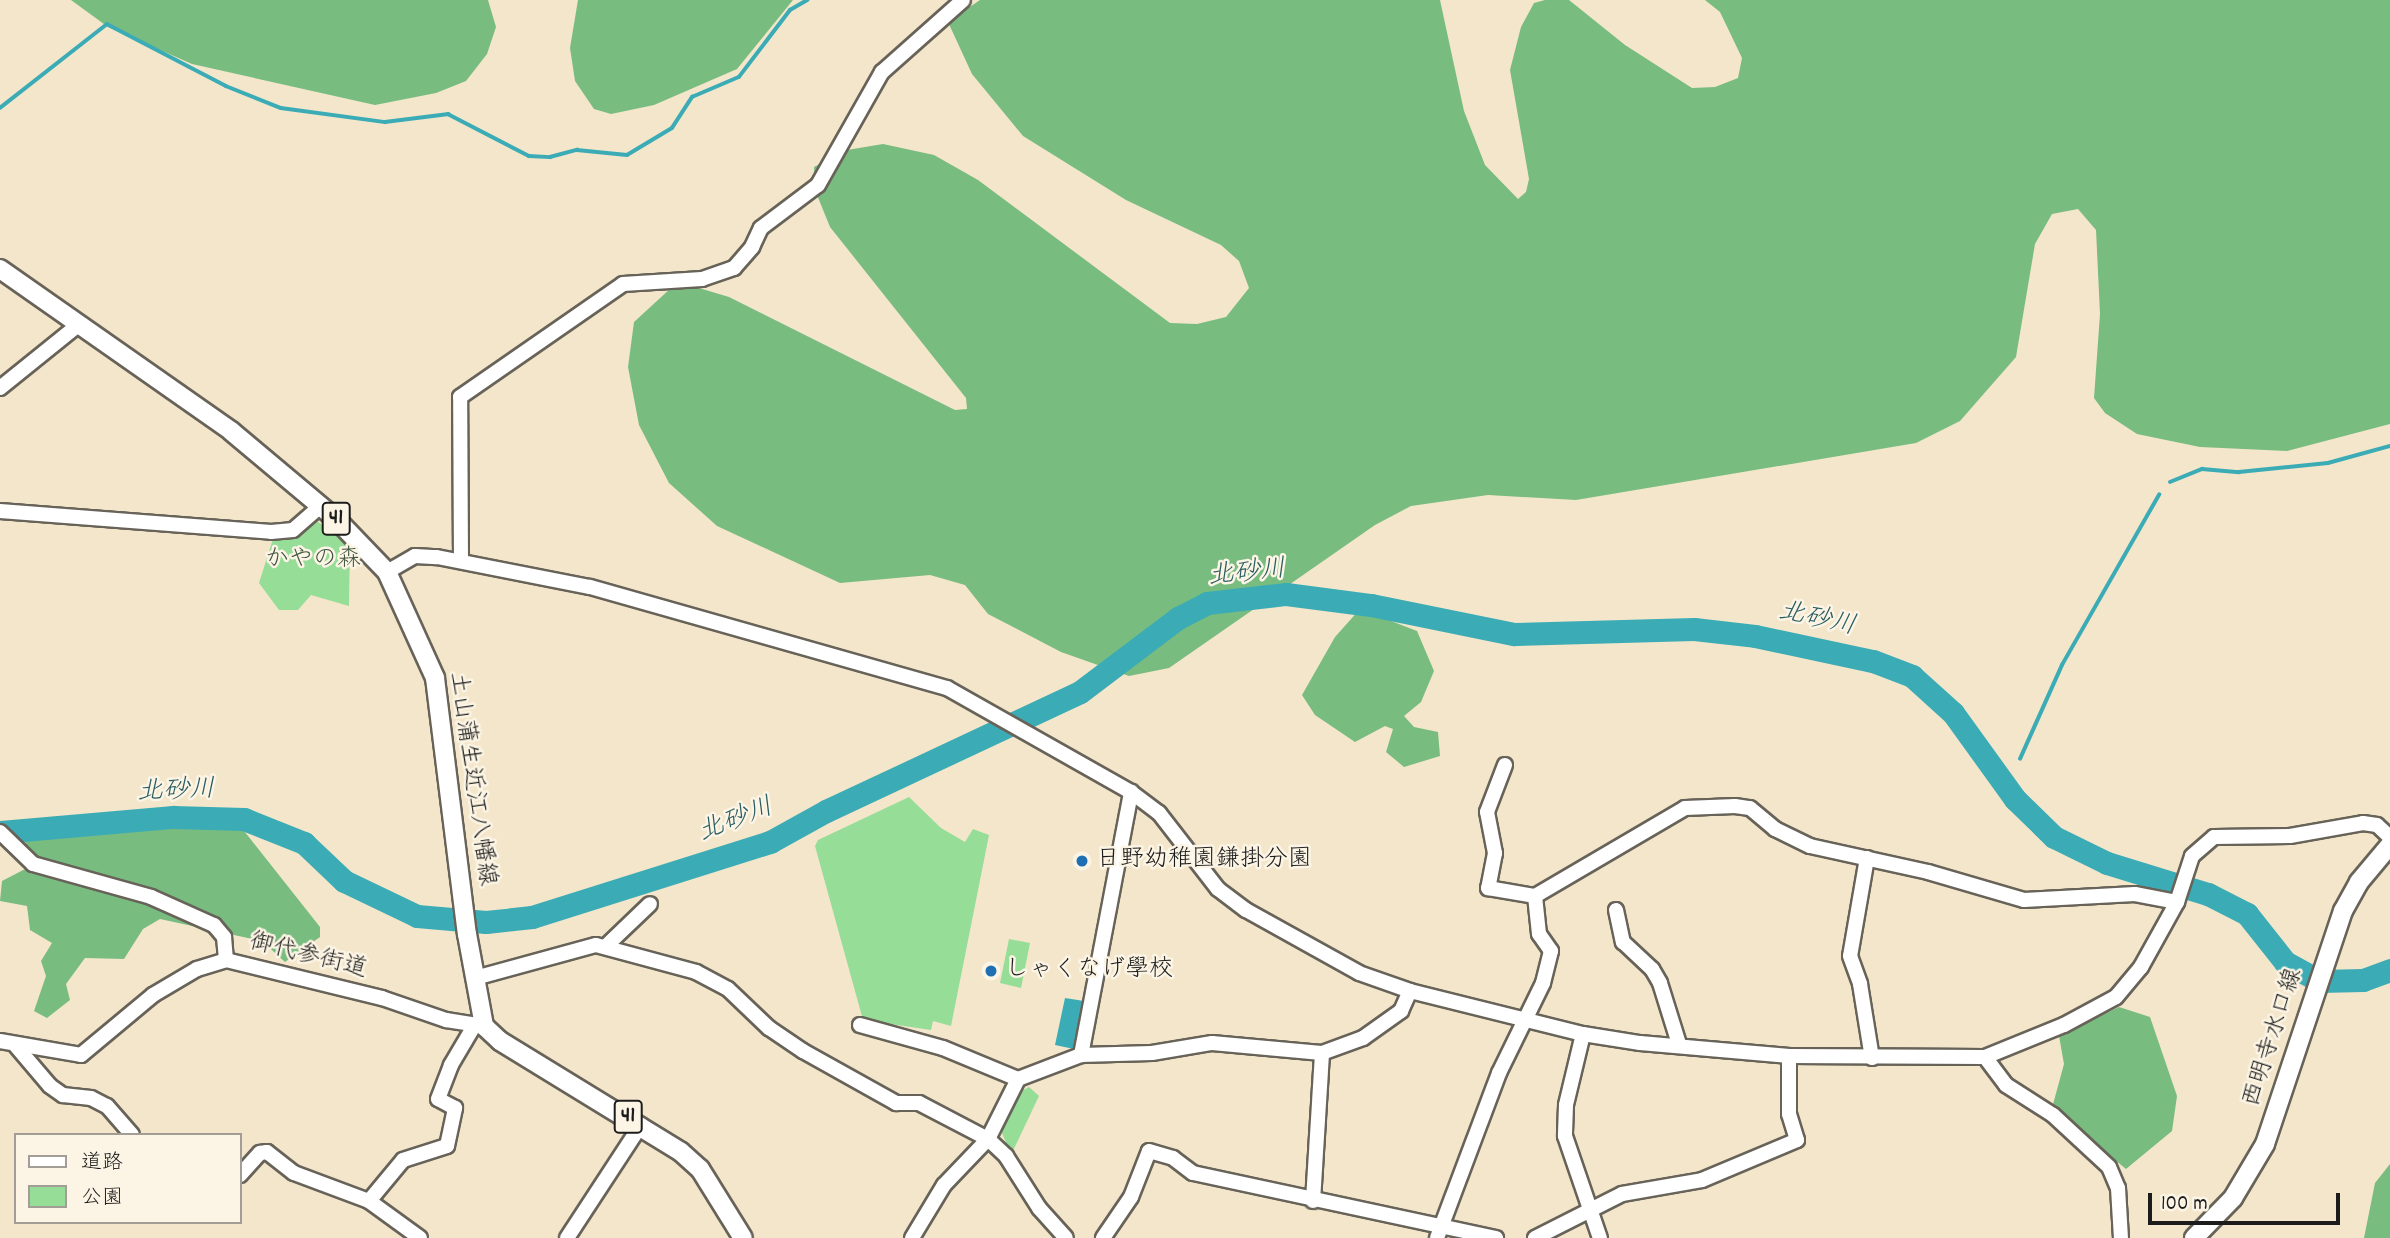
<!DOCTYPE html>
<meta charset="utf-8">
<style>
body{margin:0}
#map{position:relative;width:2390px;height:1238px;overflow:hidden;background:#f4e6cb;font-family:Dekko,"Klee One",sans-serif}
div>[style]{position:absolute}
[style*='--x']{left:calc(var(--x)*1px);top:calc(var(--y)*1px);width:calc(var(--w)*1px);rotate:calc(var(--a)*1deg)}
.green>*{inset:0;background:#96dd97}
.forest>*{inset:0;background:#78bc80}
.water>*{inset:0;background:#3bacb5}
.stream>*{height:3.5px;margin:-1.75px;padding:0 1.75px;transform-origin:1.75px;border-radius:1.75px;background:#3bacb5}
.river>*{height:23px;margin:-11.5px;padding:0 11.5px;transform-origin:11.5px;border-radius:11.5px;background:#3bacb5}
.roads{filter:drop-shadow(2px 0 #686359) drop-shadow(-2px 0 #686359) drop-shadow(0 2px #686359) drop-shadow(0 -2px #686359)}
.minor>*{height:14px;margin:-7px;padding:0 7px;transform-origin:7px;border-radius:7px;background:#fff}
.major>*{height:18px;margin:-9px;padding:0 9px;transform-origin:9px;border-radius:9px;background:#fff}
.dots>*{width:19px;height:19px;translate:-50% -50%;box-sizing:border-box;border:4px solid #fcf5e5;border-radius:50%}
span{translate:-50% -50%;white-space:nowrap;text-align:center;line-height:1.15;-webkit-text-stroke:5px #fcf5e5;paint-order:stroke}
.shield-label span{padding:2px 5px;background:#fcf5e5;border:2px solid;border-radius:5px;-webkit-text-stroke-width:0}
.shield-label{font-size:23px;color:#1c1c1c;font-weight:700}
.park-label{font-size:24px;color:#415641}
.street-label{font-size:24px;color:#1c1c1c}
.poi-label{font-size:24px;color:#1c1c1c}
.left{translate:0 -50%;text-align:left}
.water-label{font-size:26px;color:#2a5d61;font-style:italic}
.legend{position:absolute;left:14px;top:1133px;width:228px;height:91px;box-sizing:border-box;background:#fcf5e5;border:2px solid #a29e95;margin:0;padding:9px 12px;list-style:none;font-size:21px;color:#1c1c1c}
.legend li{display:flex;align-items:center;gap:14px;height:35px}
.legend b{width:35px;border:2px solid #a29e95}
.scale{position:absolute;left:2148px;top:1193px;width:192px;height:32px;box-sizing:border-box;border:4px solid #1c1c1c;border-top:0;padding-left:9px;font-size:21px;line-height:24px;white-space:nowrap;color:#1c1c1c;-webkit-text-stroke:5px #fcf5e5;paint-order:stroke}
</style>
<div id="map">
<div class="green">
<div style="clip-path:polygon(310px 517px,350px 542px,349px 606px,311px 595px,298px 610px,279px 610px,259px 583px,273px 539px,294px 531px)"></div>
<div style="clip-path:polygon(909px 797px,941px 828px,965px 842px,973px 829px,989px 835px,951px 1026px,933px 1021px,931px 1030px,863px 1020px,815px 846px,818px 840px)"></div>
<div style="clip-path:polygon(1009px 939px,1030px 943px,1021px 988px,1000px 983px)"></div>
<div style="clip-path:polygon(1029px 1087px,1039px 1096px,1011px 1155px,1000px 1128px,1014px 1095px)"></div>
</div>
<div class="forest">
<div style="clip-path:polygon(71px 0,488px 0,496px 27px,487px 54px,466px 81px,436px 93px,375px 105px,192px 64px,108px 27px)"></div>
<div style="clip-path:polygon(578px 0,793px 0,737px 69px,654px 105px,611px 114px,594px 109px,575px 81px,570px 48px)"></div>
<div style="clip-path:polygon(980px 0,1440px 0,1464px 111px,1485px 165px,1518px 199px,1526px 192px,1529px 179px,1510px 70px,1521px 27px,1534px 3px,1545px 0,1569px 0,1625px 45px,1692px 88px,1715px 87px,1738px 78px,1742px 58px,1720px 12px,1705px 0,2390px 0,2390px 424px,2287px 451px,2200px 447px,2137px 434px,2105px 413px,2094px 398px,2100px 314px,2096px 230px,2078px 209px,2052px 214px,2035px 244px,2016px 357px,1960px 421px,1916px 443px,1576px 500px,1488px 495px,1411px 506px,1375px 525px,1169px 668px,1129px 676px,1061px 652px,988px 614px,965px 585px,930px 575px,840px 583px,717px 526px,669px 483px,639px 425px,628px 367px,634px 322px,671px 288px,689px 285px,729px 297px,955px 410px,967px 409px,966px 398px,830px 227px,815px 190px,814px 167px,847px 150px,883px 144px,934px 155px,978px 180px,1170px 323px,1197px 324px,1226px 317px,1249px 288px,1239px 261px,1221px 245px,1126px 200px,1023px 136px,972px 74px,948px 22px)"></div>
<div style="clip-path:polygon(1360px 609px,1417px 631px,1434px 671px,1421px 702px,1404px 716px,1414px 727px,1438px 732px,1440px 756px,1404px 767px,1386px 752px,1393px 729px,1385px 726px,1355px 742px,1315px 715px,1302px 695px,1335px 637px)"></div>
<div style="clip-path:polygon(157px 822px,237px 822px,320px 927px,320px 937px,285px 962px,262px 941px,160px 919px,143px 929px,124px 959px,85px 958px,66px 984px,70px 1000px,47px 1018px,34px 1011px,46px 976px,41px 961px,52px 943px,30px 930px,27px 906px,0 901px,2px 881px,29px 867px,25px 841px)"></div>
<div style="clip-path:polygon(2119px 1007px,2150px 1017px,2177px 1096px,2172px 1131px,2126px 1169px,2052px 1108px,2064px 1064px,2059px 1036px)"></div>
<div style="clip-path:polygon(2390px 1164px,2390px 1238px,2364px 1238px,2375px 1183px)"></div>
</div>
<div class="water">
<div style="clip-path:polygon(1065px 998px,1084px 1001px,1074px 1049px,1055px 1045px)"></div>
</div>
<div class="stream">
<div style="--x:0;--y:108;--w:136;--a:-38.1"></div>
<div style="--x:107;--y:24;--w:134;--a:27.5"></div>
<div style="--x:226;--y:86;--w:59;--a:21.8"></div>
<div style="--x:281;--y:108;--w:105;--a:7.7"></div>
<div style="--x:385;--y:122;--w:64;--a:-7.2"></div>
<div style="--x:448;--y:114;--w:91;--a:27.4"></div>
<div style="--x:529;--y:156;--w:21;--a:3"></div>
<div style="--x:550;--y:157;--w:28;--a:-15"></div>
<div style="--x:577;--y:150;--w:50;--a:5.7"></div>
<div style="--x:627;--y:155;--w:52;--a:-31"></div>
<div style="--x:672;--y:128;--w:37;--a:-57"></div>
<div style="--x:692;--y:97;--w:51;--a:-23.1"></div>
<div style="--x:739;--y:77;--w:84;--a:-52.7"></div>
<div style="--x:790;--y:10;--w:20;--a:-30"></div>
<div style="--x:2170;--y:482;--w:35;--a:-22"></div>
<div style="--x:2202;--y:469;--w:37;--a:5"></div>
<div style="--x:2239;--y:472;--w:89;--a:-5.8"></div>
<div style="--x:2328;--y:463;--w:64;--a:-15.3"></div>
<div style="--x:2020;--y:759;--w:103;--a:-65.9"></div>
<div style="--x:2062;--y:665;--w:196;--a:-60.3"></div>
<div style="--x:1997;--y:776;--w:8;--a:-40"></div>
</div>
<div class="river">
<div style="--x:0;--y:832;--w:174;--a:-5"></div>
<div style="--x:173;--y:817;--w:71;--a:1.6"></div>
<div style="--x:244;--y:819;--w:65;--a:21.8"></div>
<div style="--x:304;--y:843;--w:55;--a:43.5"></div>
<div style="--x:344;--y:881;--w:81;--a:25.6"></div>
<div style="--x:417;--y:916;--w:69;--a:5"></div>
<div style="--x:486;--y:922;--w:46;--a:-6.2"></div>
<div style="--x:532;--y:917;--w:250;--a:-17.5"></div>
<div style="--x:770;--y:842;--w:64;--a:-29"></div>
<div style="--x:826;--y:811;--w:280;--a:-25.1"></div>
<div style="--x:1080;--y:692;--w:123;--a:-37.1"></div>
<div style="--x:1178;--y:618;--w:33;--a:-27"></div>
<div style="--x:1207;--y:603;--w:80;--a:-6.5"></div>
<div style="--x:1286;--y:594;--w:86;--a:7.4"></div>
<div style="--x:1371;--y:605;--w:146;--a:11.5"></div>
<div style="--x:1514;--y:634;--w:180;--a:-1.6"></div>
<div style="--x:1694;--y:629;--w:61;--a:6.5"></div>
<div style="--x:1755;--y:636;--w:121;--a:12"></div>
<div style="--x:1873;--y:661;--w:42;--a:21"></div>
<div style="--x:1912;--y:676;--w:55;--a:42.1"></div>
<div style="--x:1953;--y:713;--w:106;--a:54.2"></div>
<div style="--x:2015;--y:799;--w:54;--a:44.3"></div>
<div style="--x:2054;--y:837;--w:59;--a:26.1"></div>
<div style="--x:2107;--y:863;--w:106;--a:17.1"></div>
<div style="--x:2208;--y:894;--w:44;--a:27.1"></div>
<div style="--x:2247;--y:914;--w:61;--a:51.6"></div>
<div style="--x:2285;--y:962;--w:39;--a:29"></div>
<div style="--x:2319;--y:981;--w:44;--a:-1.3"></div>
<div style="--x:2363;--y:980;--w:29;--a:-20"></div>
</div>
<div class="roads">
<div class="minor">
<div style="--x:0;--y:388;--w:100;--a:-38.9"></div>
<div style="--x:0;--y:511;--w:272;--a:4.4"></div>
<div style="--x:271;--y:532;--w:22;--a:-5"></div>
<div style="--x:293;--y:530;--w:35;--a:-41"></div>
<div style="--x:461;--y:561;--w:164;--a:-90.3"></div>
<div style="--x:460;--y:397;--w:198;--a:-34.7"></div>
<div style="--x:623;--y:284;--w:79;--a:-3.6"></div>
<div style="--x:702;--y:279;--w:34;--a:-19"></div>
<div style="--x:734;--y:268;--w:28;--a:-49"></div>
<div style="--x:752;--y:247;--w:21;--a:-65"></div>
<div style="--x:761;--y:228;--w:71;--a:-37"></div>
<div style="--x:818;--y:185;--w:130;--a:-60.5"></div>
<div style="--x:882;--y:72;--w:108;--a:-41.6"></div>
<div style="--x:387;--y:572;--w:32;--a:-30"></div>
<div style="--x:415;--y:556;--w:22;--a:3"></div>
<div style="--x:437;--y:557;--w:156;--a:11.1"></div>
<div style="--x:590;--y:587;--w:371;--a:15.8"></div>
<div style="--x:947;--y:688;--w:211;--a:29.5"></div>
<div style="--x:1131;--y:792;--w:35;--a:37"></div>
<div style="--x:1159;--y:813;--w:96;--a:52.2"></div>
<div style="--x:1218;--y:889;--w:35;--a:37"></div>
<div style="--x:1246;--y:910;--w:129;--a:29.1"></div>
<div style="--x:1359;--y:973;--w:54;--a:19.4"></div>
<div style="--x:1410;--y:991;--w:178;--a:14"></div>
<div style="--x:1583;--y:1034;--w:58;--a:9"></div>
<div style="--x:1640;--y:1043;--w:150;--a:5"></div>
<div style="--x:1789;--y:1056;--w:196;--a:0.3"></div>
<div style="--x:1985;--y:1057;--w:85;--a:-22.1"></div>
<div style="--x:2064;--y:1025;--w:59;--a:-28.3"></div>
<div style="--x:2116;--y:997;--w:39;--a:-50"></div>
<div style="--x:2141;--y:967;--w:74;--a:-61"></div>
<div style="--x:2177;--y:902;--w:48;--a:-71.9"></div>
<div style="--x:2192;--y:856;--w:29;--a:-41"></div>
<div style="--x:2214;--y:837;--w:76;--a:-0.8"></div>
<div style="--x:2290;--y:836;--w:74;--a:-10.1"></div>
<div style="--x:2363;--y:823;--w:14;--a:8"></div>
<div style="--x:2377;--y:825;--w:18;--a:43"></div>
<div style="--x:1505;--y:765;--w:50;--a:111"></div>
<div style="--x:1487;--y:812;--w:42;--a:79"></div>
<div style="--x:1495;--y:853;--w:36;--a:101"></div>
<div style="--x:1488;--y:888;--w:48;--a:9.7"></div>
<div style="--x:1535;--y:896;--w:174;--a:-30.4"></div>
<div style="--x:1685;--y:808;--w:50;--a:-2.3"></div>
<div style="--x:1735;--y:806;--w:15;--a:8"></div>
<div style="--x:1750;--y:808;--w:33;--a:40"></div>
<div style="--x:1775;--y:829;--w:39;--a:26"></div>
<div style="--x:1810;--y:846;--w:121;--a:12.4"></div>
<div style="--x:1928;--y:872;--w:100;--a:16.3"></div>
<div style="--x:2024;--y:900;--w:111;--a:-3.1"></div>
<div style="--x:2135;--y:894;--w:43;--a:10.8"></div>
<div style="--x:0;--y:832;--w:46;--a:44.1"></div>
<div style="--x:33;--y:864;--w:123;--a:15.6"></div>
<div style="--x:151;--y:897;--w:69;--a:24"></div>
<div style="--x:214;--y:925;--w:16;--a:50"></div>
<div style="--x:224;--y:937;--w:23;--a:85"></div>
<div style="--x:226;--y:960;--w:161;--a:13.7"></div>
<div style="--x:382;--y:998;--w:68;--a:19"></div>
<div style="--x:446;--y:1020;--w:38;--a:9"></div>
<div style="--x:1867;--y:858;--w:99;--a:99.8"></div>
<div style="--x:1850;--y:956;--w:30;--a:70"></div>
<div style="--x:1860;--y:984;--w:75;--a:80.8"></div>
<div style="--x:1616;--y:910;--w:33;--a:78"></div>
<div style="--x:1623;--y:942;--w:40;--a:43"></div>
<div style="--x:1652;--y:969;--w:16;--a:60"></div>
<div style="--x:1660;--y:983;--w:64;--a:72.7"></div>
<div style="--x:605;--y:947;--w:62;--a:-43.7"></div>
<div style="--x:475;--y:978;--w:125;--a:-15.3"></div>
<div style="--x:596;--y:945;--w:104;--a:15.1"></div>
<div style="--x:696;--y:972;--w:36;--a:28"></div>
<div style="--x:728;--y:989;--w:57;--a:43.6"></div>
<div style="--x:769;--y:1028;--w:41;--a:34.1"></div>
<div style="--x:803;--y:1051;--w:107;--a:29.2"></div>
<div style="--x:896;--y:1103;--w:23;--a:0"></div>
<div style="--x:919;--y:1103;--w:78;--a:27.6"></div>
<div style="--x:988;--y:1139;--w:25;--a:43"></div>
<div style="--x:1006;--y:1156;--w:62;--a:57.6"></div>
<div style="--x:1039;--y:1208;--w:40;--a:48"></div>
<div style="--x:860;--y:1025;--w:86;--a:15.5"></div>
<div style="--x:943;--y:1048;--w:81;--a:22.5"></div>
<div style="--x:1583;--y:1034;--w:73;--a:103.5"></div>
<div style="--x:1566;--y:1105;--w:31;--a:92"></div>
<div style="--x:1565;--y:1136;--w:108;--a:71.1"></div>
<div style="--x:0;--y:1041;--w:82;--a:9.8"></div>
<div style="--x:81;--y:1055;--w:94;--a:-39.8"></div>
<div style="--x:153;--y:995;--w:51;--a:-30.6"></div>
<div style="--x:197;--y:969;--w:30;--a:-17"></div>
<div style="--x:16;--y:1046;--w:52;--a:49.6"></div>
<div style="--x:50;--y:1086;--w:16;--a:35"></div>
<div style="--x:63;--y:1095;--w:28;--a:6"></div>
<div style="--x:91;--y:1098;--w:18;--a:27"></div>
<div style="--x:107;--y:1106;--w:38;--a:49"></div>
<div style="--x:1081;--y:1055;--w:268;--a:-79.2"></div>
<div style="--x:1985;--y:1057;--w:35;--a:53"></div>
<div style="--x:2006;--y:1085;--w:56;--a:32.6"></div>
<div style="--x:2053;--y:1115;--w:76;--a:42.9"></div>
<div style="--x:2109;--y:1167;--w:23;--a:67"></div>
<div style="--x:2118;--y:1188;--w:50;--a:86.6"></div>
<div style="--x:240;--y:1175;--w:30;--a:-48"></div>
<div style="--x:260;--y:1153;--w:7;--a:-8"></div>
<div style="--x:267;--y:1152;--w:34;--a:38"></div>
<div style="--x:294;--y:1173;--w:80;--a:20.5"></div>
<div style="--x:369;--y:1201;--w:63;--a:36"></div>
<div style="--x:369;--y:1201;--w:53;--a:-50.3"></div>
<div style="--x:403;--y:1160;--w:46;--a:-17.7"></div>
<div style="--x:447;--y:1146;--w:39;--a:-78"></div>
<div style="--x:455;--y:1108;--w:19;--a:-152"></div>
<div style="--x:438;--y:1099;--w:36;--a:-69"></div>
<div style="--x:451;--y:1065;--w:45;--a:-59.5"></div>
<div style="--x:1313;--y:1201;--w:148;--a:-86.5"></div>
<div style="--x:567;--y:1238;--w:135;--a:-56.8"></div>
<div style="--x:912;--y:1238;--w:62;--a:-58.9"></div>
<div style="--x:944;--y:1185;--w:64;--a:-46.3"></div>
<div style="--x:988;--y:1139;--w:67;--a:-63.4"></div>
<div style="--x:1018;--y:1079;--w:67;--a:-20.9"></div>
<div style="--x:1081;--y:1055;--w:71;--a:-1.6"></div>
<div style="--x:1152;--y:1053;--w:61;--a:-9.5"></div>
<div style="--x:1212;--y:1043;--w:110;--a:5.2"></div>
<div style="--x:1322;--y:1053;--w:44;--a:-20.1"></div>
<div style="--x:1363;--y:1038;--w:47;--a:-35.4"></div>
<div style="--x:1401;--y:1011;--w:22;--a:-66"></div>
<div style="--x:1103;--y:1238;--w:50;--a:-55.7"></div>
<div style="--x:1131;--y:1197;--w:49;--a:-68.6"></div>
<div style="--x:1149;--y:1151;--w:25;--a:16"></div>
<div style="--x:1173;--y:1158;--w:25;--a:37"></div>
<div style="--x:1193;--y:1173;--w:310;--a:12.1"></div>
<div style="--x:1437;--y:1238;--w:176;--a:-69.4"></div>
<div style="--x:1499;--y:1073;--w:100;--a:-63.9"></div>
<div style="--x:1543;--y:983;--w:33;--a:-76"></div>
<div style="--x:1551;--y:951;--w:21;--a:-125"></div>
<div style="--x:1539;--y:934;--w:38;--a:-96"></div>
<div style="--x:1535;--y:1238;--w:97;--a:-26.8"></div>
<div style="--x:1622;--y:1194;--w:81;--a:-9.9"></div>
<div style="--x:1702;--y:1180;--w:103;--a:-22.8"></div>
<div style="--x:1797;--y:1140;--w:27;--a:-107"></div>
<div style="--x:1789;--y:1114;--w:58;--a:-90"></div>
</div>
<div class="major">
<div style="--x:0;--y:269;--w:282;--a:35"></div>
<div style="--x:231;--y:431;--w:138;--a:40"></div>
<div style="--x:337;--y:520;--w:72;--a:46.1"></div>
<div style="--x:387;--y:572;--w:116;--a:65.6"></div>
<div style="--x:435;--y:678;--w:258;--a:82.9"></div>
<div style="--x:467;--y:934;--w:94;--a:79.5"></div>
<div style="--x:484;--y:1026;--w:22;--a:43"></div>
<div style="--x:500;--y:1041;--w:212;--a:31.5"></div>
<div style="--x:681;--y:1152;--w:25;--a:42"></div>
<div style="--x:700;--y:1169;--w:81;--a:58.1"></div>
<div style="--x:2194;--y:1238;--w:56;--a:-45.7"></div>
<div style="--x:2233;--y:1198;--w:63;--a:-59.3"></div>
<div style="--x:2265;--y:1144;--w:246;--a:-71.5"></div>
<div style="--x:2343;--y:911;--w:33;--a:-61"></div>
<div style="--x:2359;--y:882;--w:48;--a:-50"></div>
</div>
</div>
<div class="dots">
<div style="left:1082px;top:861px;background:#1f6fb2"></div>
<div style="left:991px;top:971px;background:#1f6fb2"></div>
</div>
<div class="shield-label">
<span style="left:336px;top:519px">41</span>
<span style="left:628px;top:1117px">41</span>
</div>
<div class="park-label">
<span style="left:313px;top:561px">かやの森</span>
</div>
<div class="street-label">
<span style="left:471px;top:779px;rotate:82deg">土山蒲生近江八幡線</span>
<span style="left:308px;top:957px;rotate:14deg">御代参街道</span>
<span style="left:2274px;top:1038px;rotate:-72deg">西明寺水口線</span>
</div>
<div class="poi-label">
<span class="left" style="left:1096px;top:861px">日野幼稚園鎌掛分園</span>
<span class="left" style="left:1005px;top:971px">しゃくなげ學校</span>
</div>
<div class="water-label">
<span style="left:1247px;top:574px;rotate:-6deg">北砂川</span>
<span style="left:1817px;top:620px;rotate:12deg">北砂川</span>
<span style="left:176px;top:792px;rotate:-2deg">北砂川</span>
<span style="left:736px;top:821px;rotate:-21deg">北砂川</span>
</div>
<ul class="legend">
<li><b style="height:9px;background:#fff"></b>道路</li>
<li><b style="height:19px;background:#96dd97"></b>公園</li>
</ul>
<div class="scale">100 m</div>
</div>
